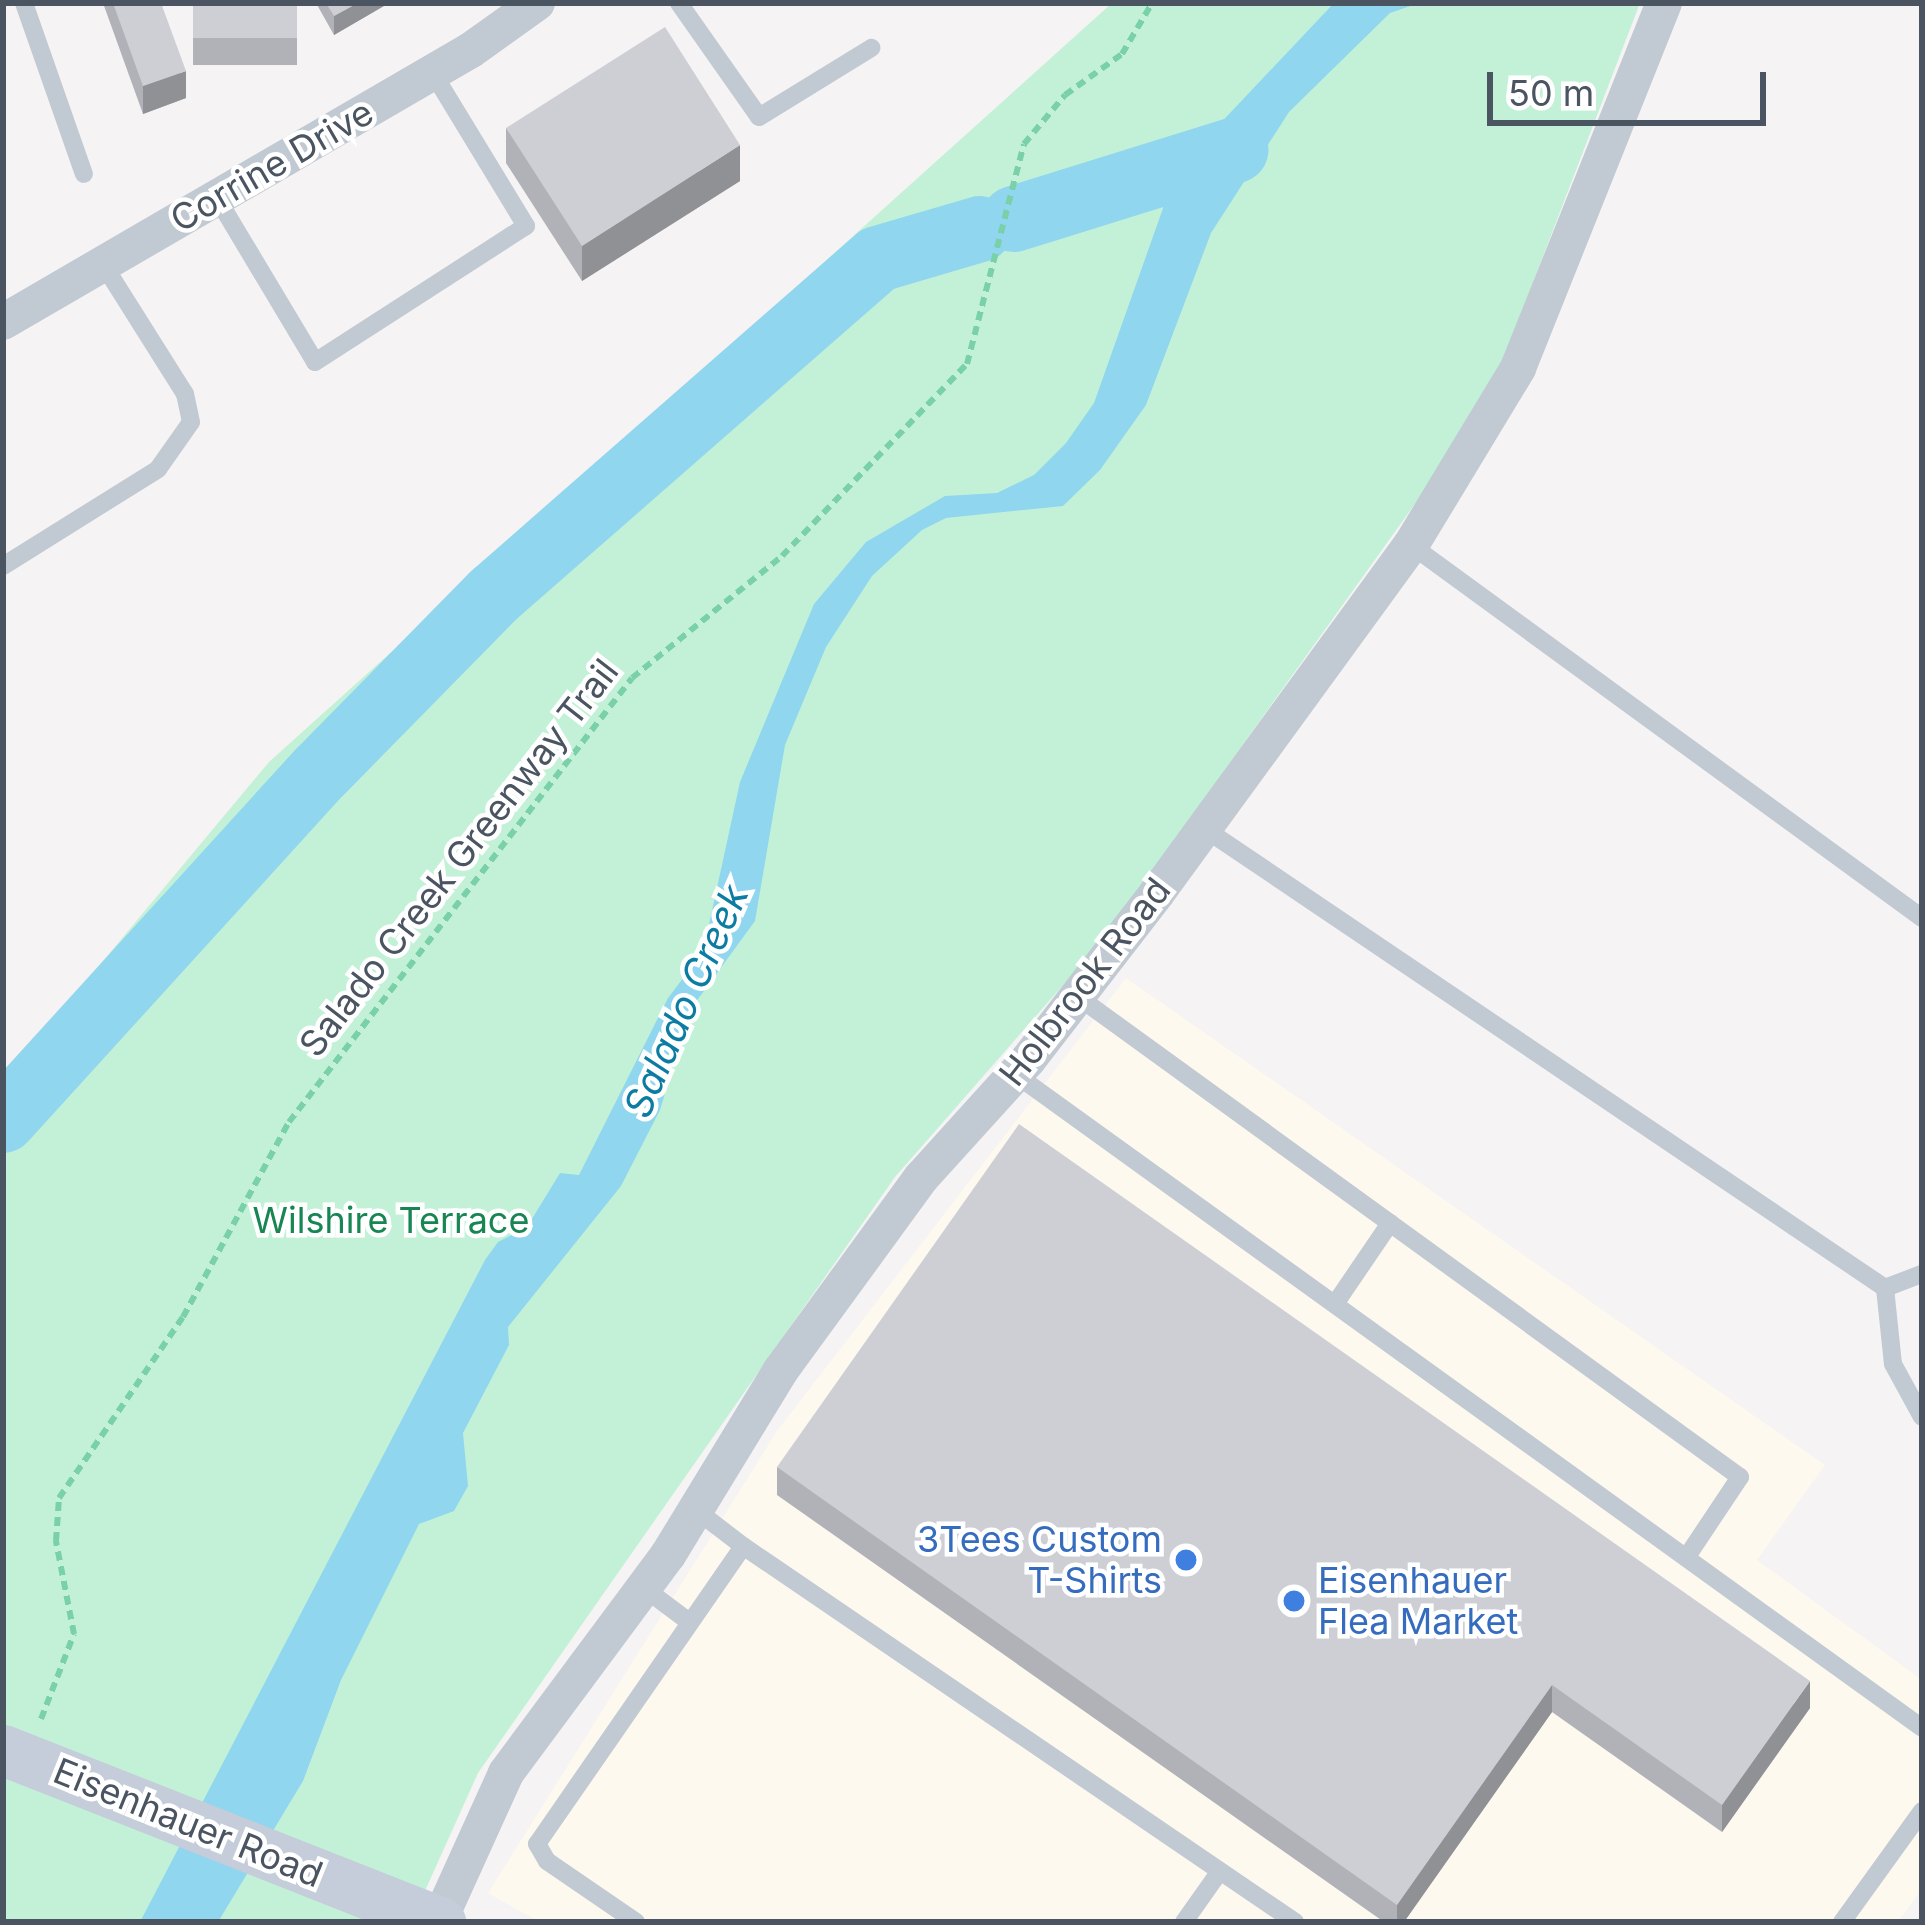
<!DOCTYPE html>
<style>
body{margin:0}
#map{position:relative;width:1925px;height:1925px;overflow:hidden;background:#f5f3f3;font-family:Inter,sans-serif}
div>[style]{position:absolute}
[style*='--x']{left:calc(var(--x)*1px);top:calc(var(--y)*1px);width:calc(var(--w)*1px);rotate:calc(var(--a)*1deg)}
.commercial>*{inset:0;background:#fdf9ef}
.green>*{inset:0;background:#c3f1d7}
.water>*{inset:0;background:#90d6ee}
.river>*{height:66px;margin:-33px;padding:0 33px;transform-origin:33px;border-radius:33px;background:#90d6ee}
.path>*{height:6px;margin-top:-3px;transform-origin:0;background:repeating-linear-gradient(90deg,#7ad0a9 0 9px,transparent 0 15px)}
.lane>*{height:18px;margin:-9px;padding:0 9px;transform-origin:9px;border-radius:9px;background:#c1c9d2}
.street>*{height:36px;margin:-18px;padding:0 18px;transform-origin:18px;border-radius:18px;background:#c1c9d2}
.secondary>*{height:51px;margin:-25.5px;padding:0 25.5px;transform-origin:25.5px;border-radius:25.5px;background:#c4cdd9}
.wall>*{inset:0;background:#b0b2b7}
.shaded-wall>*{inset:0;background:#909195}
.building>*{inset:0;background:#cdcfd5}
.dots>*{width:33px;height:33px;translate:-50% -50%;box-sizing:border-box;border:6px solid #fff;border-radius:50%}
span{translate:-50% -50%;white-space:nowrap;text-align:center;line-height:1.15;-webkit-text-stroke:9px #fff;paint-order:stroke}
.street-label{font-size:36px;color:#4a5561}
.park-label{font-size:36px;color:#178653}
.shop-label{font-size:36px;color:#366cbe}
.right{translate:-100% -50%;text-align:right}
.left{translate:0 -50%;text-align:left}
.water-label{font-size:39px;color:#0c7ca3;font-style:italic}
.frame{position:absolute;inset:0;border:6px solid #4a5561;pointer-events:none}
.scale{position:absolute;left:1487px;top:72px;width:279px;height:54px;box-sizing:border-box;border:6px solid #4a5561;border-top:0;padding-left:15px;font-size:36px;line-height:42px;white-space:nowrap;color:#4a5561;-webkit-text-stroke:9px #fff;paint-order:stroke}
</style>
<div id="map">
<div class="commercial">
<div style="clip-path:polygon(1126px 978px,1825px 1465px,1757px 1560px,1922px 1680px,1922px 1889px,1898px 1922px,539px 1922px,488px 1893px,777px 1431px)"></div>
</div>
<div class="green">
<div style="clip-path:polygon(1112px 3px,1640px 3px,1501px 366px,1422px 494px,1106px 936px,895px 1177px,478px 1773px,411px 1922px,3px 1922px,3px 1081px,269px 762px)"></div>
</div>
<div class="water">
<div style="clip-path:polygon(1334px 3px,1419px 3px,1390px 13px,1289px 112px,1211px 233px,1146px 405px,1100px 470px,1063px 506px,946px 518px,922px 530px,872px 576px,826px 647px,785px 745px,755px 921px,690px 1010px,660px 1110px,621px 1186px,508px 1327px,509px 1345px,463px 1433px,468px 1486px,454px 1511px,419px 1524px,341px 1680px,303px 1781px,218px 1922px,140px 1922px,485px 1260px,498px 1242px,527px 1227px,560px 1173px,579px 1175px,668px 998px,703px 952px,740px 782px,814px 604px,866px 542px,945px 496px,997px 493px,1034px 475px,1066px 443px,1094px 403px,1167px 197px,1214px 130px)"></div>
</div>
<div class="river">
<div style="--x:1014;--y:219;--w:232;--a:-17.3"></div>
<div style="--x:3;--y:1120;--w:469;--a:-47.7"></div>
<div style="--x:319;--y:773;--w:250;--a:-45.5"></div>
<div style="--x:494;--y:595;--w:510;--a:-41.19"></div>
<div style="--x:878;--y:259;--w:106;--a:-16.4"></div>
</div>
<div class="path">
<div style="--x:41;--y:1719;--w:91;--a:-68.8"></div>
<div style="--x:74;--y:1634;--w:95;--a:-101"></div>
<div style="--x:56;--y:1541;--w:43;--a:-86"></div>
<div style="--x:59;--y:1498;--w:219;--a:-55.6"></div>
<div style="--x:183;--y:1317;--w:222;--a:-61.5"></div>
<div style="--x:289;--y:1122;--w:561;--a:-52.31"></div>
<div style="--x:632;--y:678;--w:193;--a:-39.1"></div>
<div style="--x:782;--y:556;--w:267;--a:-46.1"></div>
<div style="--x:967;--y:364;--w:227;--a:-75.5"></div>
<div style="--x:1024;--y:144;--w:64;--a:-50.1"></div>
<div style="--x:1065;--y:95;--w:70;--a:-35.7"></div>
<div style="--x:1122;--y:54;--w:59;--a:-59.5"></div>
</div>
<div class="lane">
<div style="--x:24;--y:3;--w:181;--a:70.7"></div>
<div style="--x:679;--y:3;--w:139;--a:54.9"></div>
<div style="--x:759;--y:117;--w:132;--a:-31.6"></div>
<div style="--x:217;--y:198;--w:191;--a:59.1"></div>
<div style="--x:315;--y:362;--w:251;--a:-32.8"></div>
<div style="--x:526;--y:226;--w:179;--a:-121.3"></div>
<div style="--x:1411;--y:545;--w:633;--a:36.13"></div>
<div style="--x:3;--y:566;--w:183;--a:-32"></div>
<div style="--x:158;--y:469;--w:57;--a:-54.9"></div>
<div style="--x:191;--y:422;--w:29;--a:-102"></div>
<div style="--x:185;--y:394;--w:154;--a:-122.2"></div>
<div style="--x:1205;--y:829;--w:820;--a:34.02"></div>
<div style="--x:1885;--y:1288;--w:40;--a:-21"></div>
<div style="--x:1077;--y:996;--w:819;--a:35.96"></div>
<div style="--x:1740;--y:1477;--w:97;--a:123.7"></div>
<div style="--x:1015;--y:1074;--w:1118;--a:35.79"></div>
<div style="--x:1885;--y:1288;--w:76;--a:84"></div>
<div style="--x:1893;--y:1364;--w:60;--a:61.3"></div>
<div style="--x:1335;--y:1304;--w:98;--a:-55.8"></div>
<div style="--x:696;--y:1510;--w:59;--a:37.5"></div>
<div style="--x:644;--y:1588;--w:55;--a:36.9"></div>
<div style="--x:636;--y:1922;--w:108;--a:-145.6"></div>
<div style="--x:547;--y:1861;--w:20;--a:-120"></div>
<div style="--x:537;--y:1844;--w:362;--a:-55.3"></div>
<div style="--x:743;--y:1546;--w:668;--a:34.26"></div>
<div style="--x:1184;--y:1922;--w:62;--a:-54.8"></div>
<div style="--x:1842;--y:1922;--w:137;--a:-54.2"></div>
</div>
<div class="street">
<div style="--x:3;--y:322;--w:541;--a:-30.17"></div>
<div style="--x:471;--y:50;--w:81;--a:-35.5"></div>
<div style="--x:439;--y:1921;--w:162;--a:-65.6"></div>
<div style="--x:506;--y:1773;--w:272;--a:-53.4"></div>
<div style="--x:668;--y:1555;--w:217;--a:-58.6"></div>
<div style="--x:781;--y:1370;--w:238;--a:-53.9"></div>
<div style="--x:921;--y:1178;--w:159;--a:-47.8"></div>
<div style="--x:1028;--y:1060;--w:211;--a:-52.3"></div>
<div style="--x:1157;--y:893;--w:431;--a:-53.9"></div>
<div style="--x:1411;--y:545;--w:207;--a:-58.8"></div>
<div style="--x:1518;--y:368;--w:393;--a:-68.2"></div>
</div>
<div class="secondary">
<div style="--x:3;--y:1750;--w:470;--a:21.5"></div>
</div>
<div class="wall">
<div style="clip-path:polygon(103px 3px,161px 3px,186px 98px,143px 114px)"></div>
<div style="clip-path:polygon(193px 3px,297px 3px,297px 65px,193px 65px)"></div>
<div style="clip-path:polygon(316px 3px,389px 3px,334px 35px)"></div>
<div style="clip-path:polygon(506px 128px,740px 181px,582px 281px,506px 163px)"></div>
<div style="clip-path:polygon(777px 1467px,1810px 1708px,1722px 1832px,1552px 1712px,1404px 1922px,1384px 1922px,777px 1495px)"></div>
</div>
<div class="shaded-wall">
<div style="clip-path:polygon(358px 3px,389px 3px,334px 35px,334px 16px)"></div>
<div style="clip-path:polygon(186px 71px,186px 98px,143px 114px,143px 86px)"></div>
<div style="clip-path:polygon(740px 145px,740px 181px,582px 281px,582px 246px)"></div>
<div style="clip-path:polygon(1810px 1681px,1810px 1708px,1722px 1832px,1722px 1805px)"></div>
<div style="clip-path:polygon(1552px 1685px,1552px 1712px,1404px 1922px,1397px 1922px,1397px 1905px)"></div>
</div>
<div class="building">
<div style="clip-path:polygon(113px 3px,161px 3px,186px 71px,143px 86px)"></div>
<div style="clip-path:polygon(193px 3px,297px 3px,297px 38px,193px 38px)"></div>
<div style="clip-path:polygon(326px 3px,358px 3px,334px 16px)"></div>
<div style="clip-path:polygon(665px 27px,740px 145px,582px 246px,506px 128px)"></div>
<div style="clip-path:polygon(1019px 1124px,1810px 1681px,1722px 1805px,1552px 1685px,1397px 1905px,777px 1467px)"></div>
</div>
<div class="dots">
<div style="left:1186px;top:1560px;background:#3f7fe0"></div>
<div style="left:1294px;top:1601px;background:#3f7fe0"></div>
</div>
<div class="street-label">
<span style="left:272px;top:166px;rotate:-30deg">Corrine Drive</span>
<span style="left:459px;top:858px;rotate:-52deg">Salado Creek Greenway Trail</span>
<span style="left:1085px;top:982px;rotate:-52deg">Holbrook Road</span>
<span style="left:188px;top:1823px;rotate:22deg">Eisenhauer Road</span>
</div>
<div class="park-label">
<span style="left:391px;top:1221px">Wilshire Terrace</span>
</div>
<div class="shop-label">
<span class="right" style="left:1162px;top:1560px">3Tees Custom<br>T-Shirts</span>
<span class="left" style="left:1318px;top:1601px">Eisenhauer<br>Flea Market</span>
</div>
<div class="water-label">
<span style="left:686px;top:1001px;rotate:-66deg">Salado Creek</span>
</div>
<div class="frame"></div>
<div class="scale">50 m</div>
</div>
